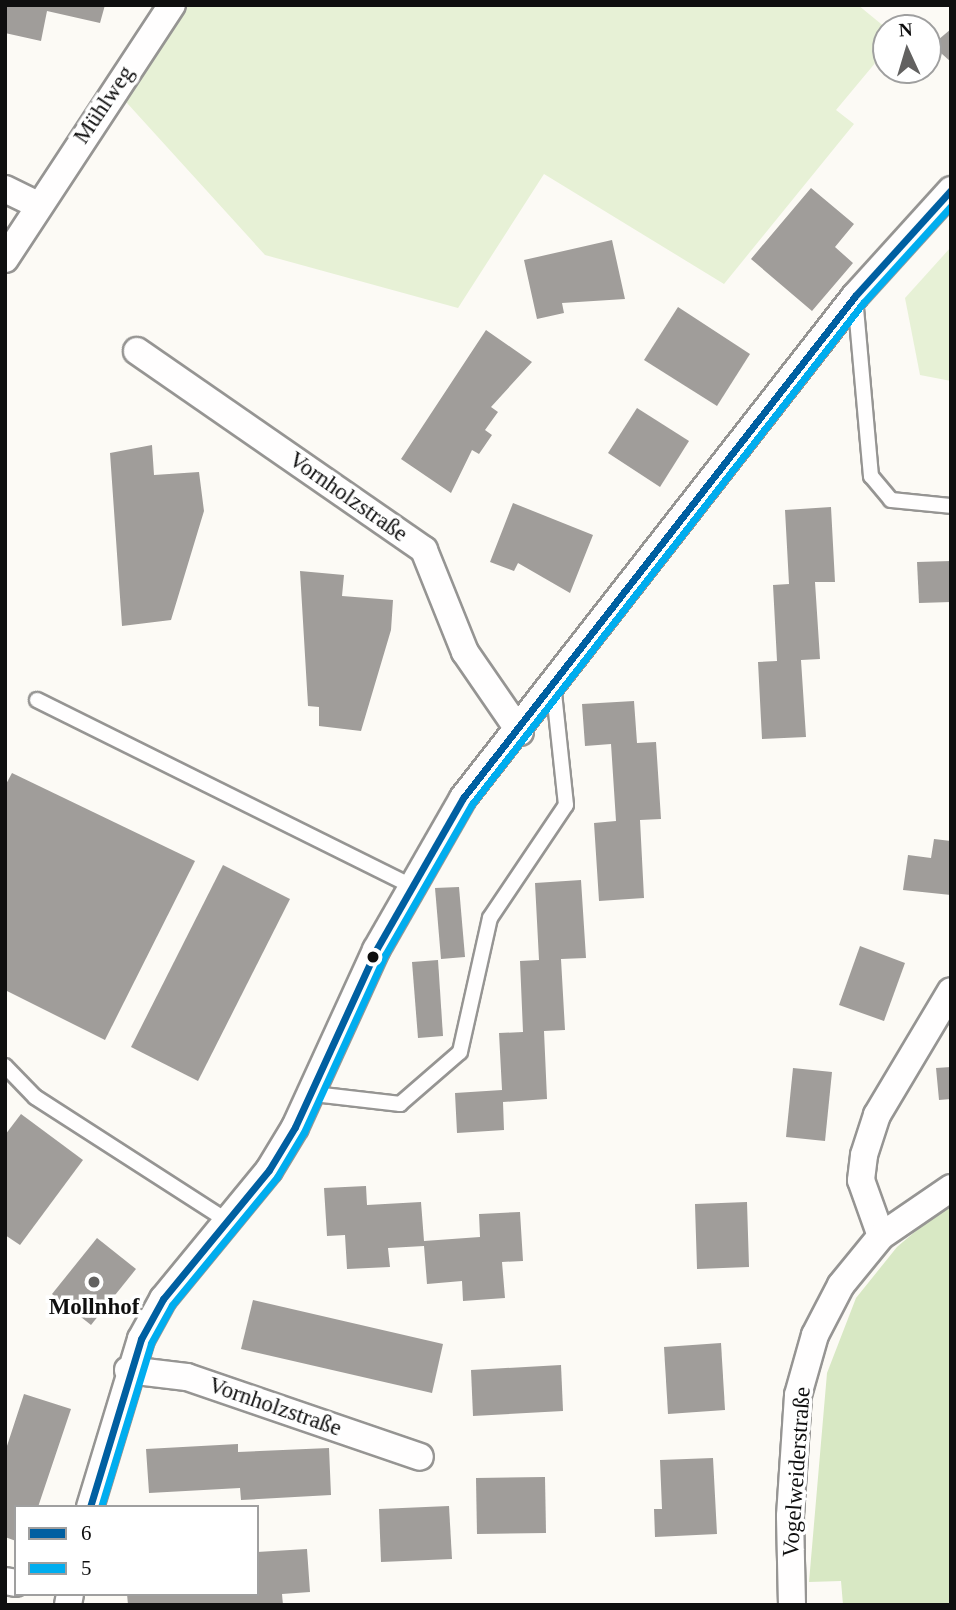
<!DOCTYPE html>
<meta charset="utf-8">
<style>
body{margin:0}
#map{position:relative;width:956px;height:1610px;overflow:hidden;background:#fcfaf5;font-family:Georgia,serif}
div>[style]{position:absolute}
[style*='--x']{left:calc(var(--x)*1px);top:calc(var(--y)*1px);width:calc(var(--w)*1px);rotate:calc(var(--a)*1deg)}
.green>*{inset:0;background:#e7f1d6}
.forest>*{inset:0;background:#d8e8c4}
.building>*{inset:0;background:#a09d9a}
.roads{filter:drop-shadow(2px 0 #969593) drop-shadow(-2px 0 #969593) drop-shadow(0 2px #969593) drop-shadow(0 -2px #969593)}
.service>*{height:14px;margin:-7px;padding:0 7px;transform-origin:7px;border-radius:7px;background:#fffefe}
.minor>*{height:26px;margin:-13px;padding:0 13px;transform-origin:13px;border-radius:13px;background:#fffefe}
.bus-1>*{height:7px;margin:-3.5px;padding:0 3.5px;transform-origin:3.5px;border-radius:3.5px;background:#005fa1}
.bus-2>*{height:7px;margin:-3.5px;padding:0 3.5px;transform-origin:3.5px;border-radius:3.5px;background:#00adef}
.dots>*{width:19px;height:19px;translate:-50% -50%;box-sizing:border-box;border:4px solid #fff;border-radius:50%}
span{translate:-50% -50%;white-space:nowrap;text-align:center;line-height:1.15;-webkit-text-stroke:7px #fff;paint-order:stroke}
.street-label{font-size:23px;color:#0f0f0f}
.poi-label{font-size:23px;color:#0f0f0f;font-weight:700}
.frame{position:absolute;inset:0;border:7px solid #0f0f0f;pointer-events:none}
.legend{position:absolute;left:14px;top:1505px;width:245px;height:91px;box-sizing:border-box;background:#fff;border:2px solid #9f9f9f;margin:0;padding:9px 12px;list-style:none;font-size:21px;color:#0f0f0f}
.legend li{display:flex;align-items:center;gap:14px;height:35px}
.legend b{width:35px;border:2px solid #9f9f9f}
.north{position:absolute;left:872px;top:14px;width:70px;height:70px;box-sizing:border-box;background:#fff;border:2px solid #9f9f9f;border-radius:50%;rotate:356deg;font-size:19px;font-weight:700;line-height:28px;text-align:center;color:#0f0f0f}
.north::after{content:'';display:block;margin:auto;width:24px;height:32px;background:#626160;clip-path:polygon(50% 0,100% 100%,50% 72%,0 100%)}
</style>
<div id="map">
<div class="green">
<div style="clip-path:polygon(174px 5px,858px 5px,886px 28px,886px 50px,836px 110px,854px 124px,724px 284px,544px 174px,458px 308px,265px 255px,117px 92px)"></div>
<div style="clip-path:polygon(951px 247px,951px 381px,920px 375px,905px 298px)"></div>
</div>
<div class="forest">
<div style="clip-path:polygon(951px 1201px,951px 1605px,843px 1605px,841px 1581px,809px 1582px,827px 1373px,856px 1298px,897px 1247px)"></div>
</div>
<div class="building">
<div style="clip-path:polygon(5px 5px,105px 5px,100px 23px,47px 11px,41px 41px,5px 33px)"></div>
<div style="clip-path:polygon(951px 29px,951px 62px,932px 45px)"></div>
<div style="clip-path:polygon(811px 188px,854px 224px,835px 247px,853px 263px,812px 311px,751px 259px)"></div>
<div style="clip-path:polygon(612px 240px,625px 299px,562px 303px,564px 313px,537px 319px,524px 260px)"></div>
<div style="clip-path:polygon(678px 307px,750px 354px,717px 406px,644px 360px)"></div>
<div style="clip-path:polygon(486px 330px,532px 362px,491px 407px,498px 412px,485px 430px,492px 435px,479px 454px,472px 450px,451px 493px,401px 459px)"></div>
<div style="clip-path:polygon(637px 408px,689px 441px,660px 487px,608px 453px)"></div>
<div style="clip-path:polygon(152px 445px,154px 475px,199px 472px,204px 511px,171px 620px,122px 626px,110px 453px)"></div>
<div style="clip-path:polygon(513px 503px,593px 535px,570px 593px,518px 563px,514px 571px,490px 562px)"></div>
<div style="clip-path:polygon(831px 507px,835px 582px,815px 582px,820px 659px,801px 660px,806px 737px,762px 739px,758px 662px,777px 661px,773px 585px,789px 584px,785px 510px)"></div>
<div style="clip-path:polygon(951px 561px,951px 602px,919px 603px,917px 562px)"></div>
<div style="clip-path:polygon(300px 571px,344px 575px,342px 596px,393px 600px,391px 630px,361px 731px,319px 726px,319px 707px,308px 706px)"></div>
<div style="clip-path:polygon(634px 701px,637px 743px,656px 742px,661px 819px,640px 820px,644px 898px,599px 901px,594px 823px,616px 821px,611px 744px,585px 746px,582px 704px)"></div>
<div style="clip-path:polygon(12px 773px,195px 861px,105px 1040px,5px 990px,5px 786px)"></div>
<div style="clip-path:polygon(934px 839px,951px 841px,951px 895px,903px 890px,908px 855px,931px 858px)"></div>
<div style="clip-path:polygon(223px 865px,290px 899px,198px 1081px,131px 1047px)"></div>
<div style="clip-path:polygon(581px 880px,586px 958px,561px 959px,565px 1030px,544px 1031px,547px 1099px,503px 1102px,504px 1130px,457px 1133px,455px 1093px,502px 1090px,499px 1033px,523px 1032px,520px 961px,539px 960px,535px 883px)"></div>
<div style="clip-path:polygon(459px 887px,465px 957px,441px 959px,435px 888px)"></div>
<div style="clip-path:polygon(860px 946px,905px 963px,884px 1021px,839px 1005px)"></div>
<div style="clip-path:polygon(438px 960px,443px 1036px,418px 1038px,412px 962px)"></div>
<div style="clip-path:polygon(951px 1067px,951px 1099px,939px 1100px,936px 1068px)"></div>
<div style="clip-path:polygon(793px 1068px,832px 1072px,825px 1141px,786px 1137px)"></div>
<div style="clip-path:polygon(21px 1114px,83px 1160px,20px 1245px,5px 1235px,5px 1135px)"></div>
<div style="clip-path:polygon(366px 1186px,367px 1205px,421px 1202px,424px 1241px,480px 1237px,479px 1214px,520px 1212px,523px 1261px,502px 1262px,505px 1298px,463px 1301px,462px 1281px,427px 1284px,424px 1246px,388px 1248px,390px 1267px,347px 1269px,345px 1235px,327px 1236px,324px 1188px)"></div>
<div style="clip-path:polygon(747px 1202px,749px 1267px,697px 1269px,695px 1204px)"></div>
<div style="clip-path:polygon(97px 1238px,136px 1269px,91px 1325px,52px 1294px)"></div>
<div style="clip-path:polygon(253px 1300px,443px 1344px,432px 1393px,241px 1349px)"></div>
<div style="clip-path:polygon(721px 1343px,725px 1410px,668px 1414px,664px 1347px)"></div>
<div style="clip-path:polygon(561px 1365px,563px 1411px,473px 1416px,471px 1370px)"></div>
<div style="clip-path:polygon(24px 1394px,71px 1409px,38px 1507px,16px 1507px,16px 1541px,5px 1537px,5px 1452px)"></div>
<div style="clip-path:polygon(238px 1444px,238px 1452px,329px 1448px,331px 1495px,241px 1500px,240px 1488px,149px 1493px,146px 1449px)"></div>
<div style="clip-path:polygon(713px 1458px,717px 1534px,655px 1537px,654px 1509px,662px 1509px,660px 1460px)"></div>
<div style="clip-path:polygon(545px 1477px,546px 1533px,477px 1534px,476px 1478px)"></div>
<div style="clip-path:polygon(449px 1506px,452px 1559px,381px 1562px,379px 1509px)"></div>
<div style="clip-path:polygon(307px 1549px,310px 1592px,282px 1594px,283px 1605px,128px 1605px,127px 1594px,257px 1594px,257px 1552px)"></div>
</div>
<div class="roads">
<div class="service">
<div style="--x:855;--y:297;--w:180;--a:84.9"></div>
<div style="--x:871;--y:476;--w:31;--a:50"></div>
<div style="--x:891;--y:500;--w:60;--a:5.7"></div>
<div style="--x:37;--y:700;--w:419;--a:26.4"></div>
<div style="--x:5;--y:1066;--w:43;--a:45.9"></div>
<div style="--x:35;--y:1097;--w:227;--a:32.8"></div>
<div style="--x:314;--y:1094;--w:87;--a:6.6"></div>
<div style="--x:400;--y:1104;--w:79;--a:-40.9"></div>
<div style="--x:460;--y:1052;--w:137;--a:-77.4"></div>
<div style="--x:490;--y:918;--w:136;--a:-56.1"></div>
<div style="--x:566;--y:805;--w:123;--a:-96.1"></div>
</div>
<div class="minor">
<div style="--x:5;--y:189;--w:34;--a:26"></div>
<div style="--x:5;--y:259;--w:304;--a:-56.7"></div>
<div style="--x:137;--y:351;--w:349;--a:34.7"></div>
<div style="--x:424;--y:550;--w:110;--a:68.1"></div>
<div style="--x:465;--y:652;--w:97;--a:55.5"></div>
<div style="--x:881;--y:1236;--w:59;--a:-109.7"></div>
<div style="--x:861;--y:1180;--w:25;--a:-83"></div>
<div style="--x:864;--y:1155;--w:42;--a:-72"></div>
<div style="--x:877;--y:1115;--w:144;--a:-59.2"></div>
<div style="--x:128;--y:1370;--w:59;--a:6.8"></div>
<div style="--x:187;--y:1377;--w:246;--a:18.9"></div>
<div style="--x:90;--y:1507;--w:176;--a:-73.1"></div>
<div style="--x:141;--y:1339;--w:46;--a:-61.2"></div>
<div style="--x:163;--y:1299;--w:167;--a:-50.6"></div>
<div style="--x:269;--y:1170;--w:50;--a:-58.8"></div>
<div style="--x:295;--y:1127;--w:195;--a:-65.4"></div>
<div style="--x:376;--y:950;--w:175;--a:-60.2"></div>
<div style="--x:463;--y:798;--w:637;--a:-52.01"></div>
<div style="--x:855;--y:296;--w:143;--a:-47.8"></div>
<div style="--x:5;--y:1581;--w:11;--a:10"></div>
<div style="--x:68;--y:1605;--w:11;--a:-80"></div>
<div style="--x:792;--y:1605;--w:89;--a:-91.3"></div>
<div style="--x:790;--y:1516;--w:121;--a:-86.2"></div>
<div style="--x:798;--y:1395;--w:62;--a:-74.2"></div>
<div style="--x:815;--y:1335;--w:56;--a:-62.5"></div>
<div style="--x:841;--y:1285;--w:63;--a:-50.8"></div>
<div style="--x:881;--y:1236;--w:85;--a:-34.4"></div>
</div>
</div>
<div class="bus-1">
<div style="--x:90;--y:1507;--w:176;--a:-73.1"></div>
<div style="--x:141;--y:1339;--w:46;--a:-61.2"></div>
<div style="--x:163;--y:1299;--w:167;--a:-50.6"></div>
<div style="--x:269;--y:1170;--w:50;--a:-58.8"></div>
<div style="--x:295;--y:1127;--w:195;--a:-65.4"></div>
<div style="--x:376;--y:950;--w:175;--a:-60.2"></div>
<div style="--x:463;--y:798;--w:637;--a:-52.01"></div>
<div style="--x:855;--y:296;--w:143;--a:-47.8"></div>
</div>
<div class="bus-2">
<div style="--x:101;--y:1507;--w:171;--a:-73"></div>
<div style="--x:151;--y:1343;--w:43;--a:-61.1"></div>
<div style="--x:172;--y:1305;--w:166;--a:-50.6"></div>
<div style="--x:277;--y:1177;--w:52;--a:-59"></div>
<div style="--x:304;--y:1132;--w:195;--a:-65.4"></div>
<div style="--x:385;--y:955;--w:174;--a:-60.1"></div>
<div style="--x:472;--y:804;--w:636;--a:-52.03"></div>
<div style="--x:863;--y:303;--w:131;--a:-47.8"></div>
</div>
<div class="dots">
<div style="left:373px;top:957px;background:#0f0f0f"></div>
<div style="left:94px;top:1282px;background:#626160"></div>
</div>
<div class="street-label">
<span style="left:104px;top:105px;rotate:-56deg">Mühlweg</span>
<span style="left:348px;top:497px;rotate:35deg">Vornholzstraße</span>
<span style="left:275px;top:1407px;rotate:19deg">Vornholzstraße</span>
<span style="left:797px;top:1472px;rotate:-86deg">Vogelweiderstraße</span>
</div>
<div class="poi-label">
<span style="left:94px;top:1307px">Mollnhof</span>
</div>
<div class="frame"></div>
<ul class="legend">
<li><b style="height:9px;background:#005fa1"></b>6</li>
<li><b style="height:9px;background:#00adef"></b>5</li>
</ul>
<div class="north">N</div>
</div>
